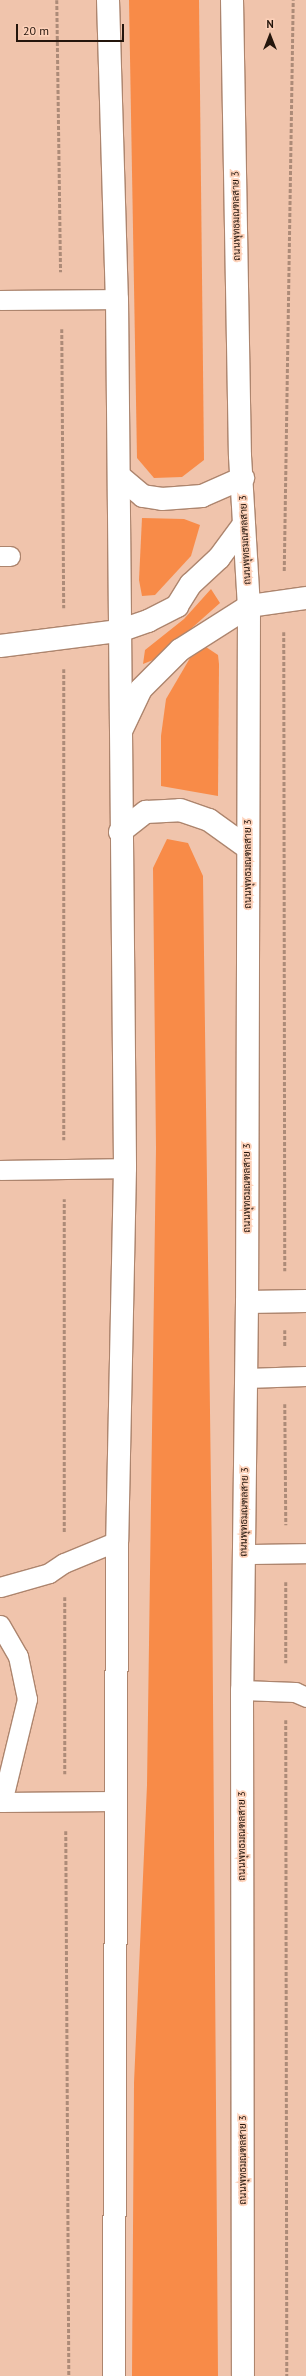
<!DOCTYPE html>
<meta charset="utf-8">
<style>
body{margin:0}
#map{position:relative;width:306px;height:2376px;overflow:hidden;background:#f0c4ac;font-family:"PT Sans",Sarabun,sans-serif}
div>[style]{position:absolute}
[style*='--x']{left:calc(var(--x)*1px);top:calc(var(--y)*1px);width:calc(var(--w)*1px);rotate:calc(var(--a)*1deg)}
.green>*{inset:0;background:#f88b48}
.path>*{height:2.5px;margin-top:-1.25px;transform-origin:0;background:repeating-linear-gradient(90deg,#ad8b78 0 4px,transparent 0 6px)}
.roads{filter:drop-shadow(1px 0 #ad856e) drop-shadow(-1px 0 #ad856e) drop-shadow(0 1px #ad856e) drop-shadow(0 -1px #ad856e)}
.lane>*{height:19px;margin:-9.5px;padding:0 9.5px;transform-origin:9.5px;border-radius:9.5px;background:#fff}
.street>*{height:22px;margin:-11px;padding:0 11px;transform-origin:11px;border-radius:11px;background:#fff}
.secondary>*{height:22px;margin:-11px;padding:0 11px;transform-origin:11px;border-radius:11px;background:#fff}
span{translate:-50% -50%;white-space:nowrap;text-align:center;line-height:1.15;-webkit-text-stroke:3.5px #fdd1b9;paint-order:stroke}
.street-label{font-size:10px;color:#24150c}
.north{position:absolute;left:250px;top:16px;width:40px;height:40px;-webkit-text-stroke:3px #fdd1b9;paint-order:stroke;rotate:0deg;font-size:11px;font-weight:700;line-height:16px;text-align:center;color:#24150c}
.north::after{content:'';display:block;margin:auto;width:14px;height:18px;background:#24150c;clip-path:polygon(50% 0,100% 100%,50% 72%,0 100%)}
.scale{position:absolute;left:16px;top:24px;width:108px;height:18px;box-sizing:border-box;border:2px solid #24150c;border-top:0;padding-left:5px;font-size:12px;line-height:14px;white-space:nowrap;color:#24150c;-webkit-text-stroke:3px #fdd1b9;paint-order:stroke}
</style>
<div id="map">
<div class="green">
<div style="clip-path:polygon(129px 0,199px 0,204px 460px,182px 477px,154px 478px,137px 458px)"></div>
<div style="clip-path:polygon(142px 518px,184px 519px,200px 525px,191px 556px,155px 595px,142px 596px,139px 580px)"></div>
<div style="clip-path:polygon(211px 589px,220px 603px,158px 658px,143px 664px,145px 650px,184px 619px)"></div>
<div style="clip-path:polygon(206px 647px,218px 655px,219px 664px,218px 796px,161px 786px,161px 736px,166px 699px,190px 658px)"></div>
<div style="clip-path:polygon(167px 839px,188px 843px,203px 876px,212px 1564px,218px 2376px,132px 2376px,134px 2083px,147px 1785px,156px 1148px,153px 868px)"></div>
</div>
<div class="path">
<div style="--x:57;--y:0;--w:272;--a:89.2"></div>
<div style="--x:62;--y:329;--w:279;--a:89.6"></div>
<div style="--x:284;--y:571;--w:571;--a:-89.1"></div>
<div style="--x:284;--y:632;--w:639;--a:89.91"></div>
<div style="--x:64;--y:669;--w:471;--a:90"></div>
<div style="--x:285;--y:1330;--w:17;--a:90"></div>
<div style="--x:285;--y:1404;--w:121;--a:89.5"></div>
<div style="--x:64;--y:1532;--w:333;--a:-90"></div>
<div style="--x:286;--y:1582;--w:81;--a:90"></div>
<div style="--x:65;--y:1597;--w:177;--a:90"></div>
<div style="--x:286;--y:1720;--w:656;--a:89.91"></div>
<div style="--x:66;--y:1831;--w:545;--a:89.68"></div>
</div>
<div class="roads">
<div class="lane">
<div style="--x:0;--y:300;--w:117;--a:-0.5"></div>
<div style="--x:0;--y:556;--w:10;--a:0"></div>
<div style="--x:0;--y:1170;--w:125;--a:-0.9"></div>
<div style="--x:246;--y:1378;--w:60;--a:-1.9"></div>
<div style="--x:244;--y:1554;--w:62;--a:-0.9"></div>
<div style="--x:0;--y:1587;--w:51;--a:-15.9"></div>
<div style="--x:49;--y:1573;--w:18;--a:-34"></div>
<div style="--x:64;--y:1563;--w:57;--a:-22.5"></div>
<div style="--x:0;--y:1625;--w:36;--a:60"></div>
<div style="--x:18;--y:1656;--w:44;--a:78.2"></div>
<div style="--x:27;--y:1699;--w:106;--a:103.6"></div>
<div style="--x:242;--y:1690;--w:53;--a:2.2"></div>
<div style="--x:295;--y:1692;--w:12;--a:24"></div>
<div style="--x:0;--y:1802;--w:116;--a:-0.5"></div>
</div>
<div class="street">
<div style="--x:249;--y:606;--w:58;--a:-8"></div>
<div style="--x:247;--y:1302;--w:59;--a:-1"></div>
</div>
<div class="secondary">
<div style="--x:108;--y:0;--w:299;--a:88.3"></div>
<div style="--x:117;--y:299;--w:869;--a:89.47"></div>
<div style="--x:125;--y:1168;--w:373;--a:91.2"></div>
<div style="--x:117;--y:1541;--w:835;--a:90.21"></div>
<div style="--x:232;--y:0;--w:456;--a:89"></div>
<div style="--x:240;--y:456;--w:150;--a:86.6"></div>
<div style="--x:249;--y:606;--w:696;--a:90.16"></div>
<div style="--x:247;--y:1302;--w:388;--a:90.7"></div>
<div style="--x:242;--y:1690;--w:686;--a:89.92"></div>
<div style="--x:119;--y:476;--w:31;--a:40"></div>
<div style="--x:143;--y:496;--w:19;--a:9"></div>
<div style="--x:162;--y:499;--w:40;--a:-4.3"></div>
<div style="--x:202;--y:496;--w:45;--a:-23.7"></div>
<div style="--x:0;--y:646;--w:120;--a:-7.2"></div>
<div style="--x:119;--y:631;--w:31;--a:-19"></div>
<div style="--x:148;--y:621;--w:33;--a:-27"></div>
<div style="--x:177;--y:606;--w:26;--a:-58"></div>
<div style="--x:191;--y:584;--w:38;--a:-43"></div>
<div style="--x:219;--y:558;--w:42;--a:-53.7"></div>
<div style="--x:122;--y:729;--w:44;--a:-64.6"></div>
<div style="--x:141;--y:689;--w:55;--a:-45"></div>
<div style="--x:180;--y:650;--w:82;--a:-32.5"></div>
<div style="--x:120;--y:832;--w:33;--a:-38"></div>
<div style="--x:146;--y:812;--w:34;--a:-3"></div>
<div style="--x:180;--y:810;--w:31;--a:19"></div>
<div style="--x:209;--y:820;--w:48;--a:35.7"></div>
</div>
</div>
<div class="street-label">
<span style="left:236px;top:216px;rotate:-91deg">ถนนพุทธมณฑลสาย 3</span>
<span style="left:245px;top:540px;rotate:-93deg">ถนนพุทธมณฑลสาย 3</span>
<span style="left:248px;top:864px;rotate:-90deg">ถนนพุทธมณฑลสาย 3</span>
<span style="left:247px;top:1188px;rotate:-90deg">ถนนพุทธมณฑลสาย 3</span>
<span style="left:244px;top:1512px;rotate:-89deg">ถนนพุทธมณฑลสาย 3</span>
<span style="left:242px;top:1836px;rotate:-90deg">ถนนพุทธมณฑลสาย 3</span>
<span style="left:243px;top:2160px;rotate:-90deg">ถนนพุทธมณฑลสาย 3</span>
</div>
<div class="north">N</div>
<div class="scale">20 m</div>
</div>
